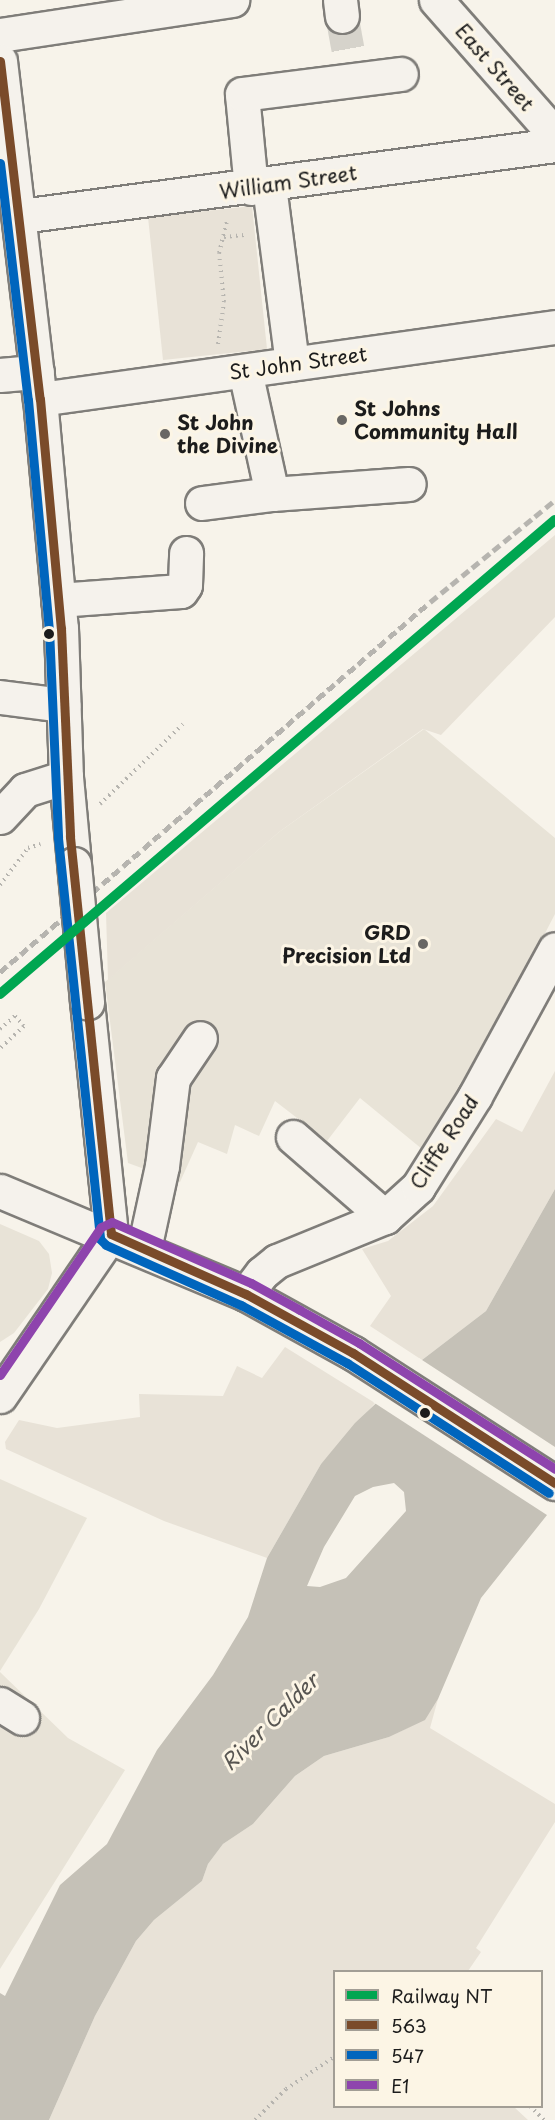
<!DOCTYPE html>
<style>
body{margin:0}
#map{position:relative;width:555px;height:2120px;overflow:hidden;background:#f7f3ea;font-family:"Playpen Sans",sans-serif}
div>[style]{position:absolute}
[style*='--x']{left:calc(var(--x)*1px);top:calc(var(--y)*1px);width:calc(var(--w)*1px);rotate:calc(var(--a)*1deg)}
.built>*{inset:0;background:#e8e3d7}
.green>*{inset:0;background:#e8e2d7}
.water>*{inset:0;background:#c5c1b7}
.pier>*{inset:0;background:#f7f3ea}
.minor-tunnel>*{height:33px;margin-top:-16.5px;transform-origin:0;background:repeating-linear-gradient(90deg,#d6d3cb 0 33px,transparent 0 49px)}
.path>*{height:4px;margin-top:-2px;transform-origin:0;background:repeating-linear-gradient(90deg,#b6b4af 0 1.5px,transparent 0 6px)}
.roads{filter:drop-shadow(2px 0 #7f7d79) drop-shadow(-2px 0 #7f7d79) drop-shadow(0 2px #7f7d79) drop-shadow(0 -2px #7f7d79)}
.minor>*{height:33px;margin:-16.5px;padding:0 16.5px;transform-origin:16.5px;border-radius:16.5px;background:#f5f2ec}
.major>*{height:33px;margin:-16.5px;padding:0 16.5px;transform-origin:16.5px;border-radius:16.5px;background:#f5f2ec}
.rail>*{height:4.5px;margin-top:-2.25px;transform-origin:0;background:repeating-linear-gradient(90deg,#b6b4af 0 9px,transparent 0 13.5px)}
.bridges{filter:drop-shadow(2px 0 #7f7d79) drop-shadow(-2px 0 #7f7d79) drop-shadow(0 2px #7f7d79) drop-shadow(0 -2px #7f7d79)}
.minor-bridge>*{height:33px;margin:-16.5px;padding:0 16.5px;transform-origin:16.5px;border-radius:16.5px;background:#f5f2ec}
.bus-1>*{height:9px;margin:-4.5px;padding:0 4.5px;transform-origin:4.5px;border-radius:4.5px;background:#7a4b2a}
.bus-2>*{height:9px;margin:-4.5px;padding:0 4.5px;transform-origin:4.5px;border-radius:4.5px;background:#0065bd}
.bus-3>*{height:9px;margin:-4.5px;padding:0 4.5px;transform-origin:4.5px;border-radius:4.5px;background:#8e44ad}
.rail-1>*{height:10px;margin:-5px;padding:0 5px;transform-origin:5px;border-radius:5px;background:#00a651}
.dots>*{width:16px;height:16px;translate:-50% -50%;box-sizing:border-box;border:3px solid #fcf5e5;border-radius:50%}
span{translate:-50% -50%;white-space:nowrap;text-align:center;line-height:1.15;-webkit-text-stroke:6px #fcf5e5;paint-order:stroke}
.street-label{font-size:20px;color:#1c1c1c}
.poi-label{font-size:20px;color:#1c1c1c;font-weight:700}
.left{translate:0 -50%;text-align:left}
.right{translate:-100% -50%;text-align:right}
.water-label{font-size:21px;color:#575551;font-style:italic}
.legend{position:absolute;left:333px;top:1970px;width:210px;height:138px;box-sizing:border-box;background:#fcf5e5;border:2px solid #a29e95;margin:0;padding:8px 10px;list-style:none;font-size:18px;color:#1c1c1c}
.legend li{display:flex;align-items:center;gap:12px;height:30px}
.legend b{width:30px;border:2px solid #a29e95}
</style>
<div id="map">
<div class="built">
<div style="clip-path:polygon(424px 729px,555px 838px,555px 914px,477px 1064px,422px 1149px,360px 1098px,327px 1141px,275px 1101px,259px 1136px,235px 1125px,227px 1154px,198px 1142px,180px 1182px,128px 1163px,105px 982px,279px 832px)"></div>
<div style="clip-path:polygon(0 1224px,39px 1241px,49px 1254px,52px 1273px,48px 1289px,14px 1333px,0 1342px)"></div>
<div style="clip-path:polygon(0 1479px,87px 1518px,39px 1609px,0 1671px)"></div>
<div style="clip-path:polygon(0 1672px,68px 1738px,125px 1770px,0 1969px)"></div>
</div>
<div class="green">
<div style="clip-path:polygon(252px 206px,267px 349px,163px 360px,148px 217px)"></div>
<div style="clip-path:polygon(555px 535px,555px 617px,441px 735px,423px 729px,279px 832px,108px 980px,106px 913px)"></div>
<div style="clip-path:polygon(555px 1071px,555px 1189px,486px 1311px,422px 1360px,370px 1326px,391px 1296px,362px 1249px,388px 1241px,433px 1206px,496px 1119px,522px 1132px)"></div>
<div style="clip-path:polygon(285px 1347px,375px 1403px,321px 1464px,267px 1558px,164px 1521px,6px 1449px,5px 1442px,19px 1420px,57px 1428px,140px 1417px,139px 1394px,223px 1396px,237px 1366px,262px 1378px)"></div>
<div style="clip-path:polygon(438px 1699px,430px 1728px,555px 1804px,555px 1822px,476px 1948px,481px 1952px,468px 1971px,334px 1972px,334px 2106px,514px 2107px,528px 2120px,49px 2120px,95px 2016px,136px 1941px,154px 1920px,202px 1881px,208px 1864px,223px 1844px,253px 1824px,295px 1776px,324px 1756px,389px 1737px,425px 1719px)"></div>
</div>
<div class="water">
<div style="clip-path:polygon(evenodd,555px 1189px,555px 1505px,481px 1598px,438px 1699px,425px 1720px,389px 1737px,324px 1756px,295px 1776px,253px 1824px,223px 1844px,208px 1864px,202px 1881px,154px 1920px,136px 1941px,95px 2016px,49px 2120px,0 2120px,0 1993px,5px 1996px,60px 1885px,107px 1844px,157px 1750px,213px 1675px,248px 1617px,267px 1558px,321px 1464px,355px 1423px,422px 1360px,486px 1311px,555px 1189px,394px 1483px,404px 1492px,406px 1511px,346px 1578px,320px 1587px,307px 1586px,324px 1547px,355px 1496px,373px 1487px,394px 1483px)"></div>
</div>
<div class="pier">
<div style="clip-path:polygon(419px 1358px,555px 1447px,555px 1510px,550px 1517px,373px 1402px)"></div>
</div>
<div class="minor-tunnel">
<div style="--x:342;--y:16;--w:45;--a:79.7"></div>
</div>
<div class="path">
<div style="--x:224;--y:237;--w:20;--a:-6"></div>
<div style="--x:218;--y:344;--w:42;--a:-81.9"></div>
<div style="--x:224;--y:302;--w:49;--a:-95.8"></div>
<div style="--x:219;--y:253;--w:33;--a:-76"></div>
<div style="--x:100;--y:804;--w:115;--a:-43.9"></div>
<div style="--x:0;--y:885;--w:46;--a:-52.9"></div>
<div style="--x:28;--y:848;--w:13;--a:-18"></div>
<div style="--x:0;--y:1029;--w:20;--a:-41"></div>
<div style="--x:15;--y:1016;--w:13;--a:48"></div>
<div style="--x:24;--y:1026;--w:33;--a:137"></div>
<div style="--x:530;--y:2106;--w:20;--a:45"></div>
<div style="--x:255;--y:2120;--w:44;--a:-45"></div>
<div style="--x:286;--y:2089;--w:58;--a:-33.7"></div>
</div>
<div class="roads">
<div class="minor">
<div style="--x:340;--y:0;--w:16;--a:83"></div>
<div style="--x:436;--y:0;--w:180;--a:48.6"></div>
<div style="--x:0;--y:35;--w:235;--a:-8.6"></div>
<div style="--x:0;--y:61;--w:340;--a:83.3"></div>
<div style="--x:40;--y:399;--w:230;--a:84.8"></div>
<div style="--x:61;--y:628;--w:149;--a:88.1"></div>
<div style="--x:66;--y:777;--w:87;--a:84.7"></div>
<div style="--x:269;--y:186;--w:179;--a:82.6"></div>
<div style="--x:251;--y:188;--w:94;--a:-95.5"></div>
<div style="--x:242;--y:94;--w:160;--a:-7.2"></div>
<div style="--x:21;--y:216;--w:539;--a:-7.57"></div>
<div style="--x:245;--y:371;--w:126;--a:77.6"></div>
<div style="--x:272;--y:494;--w:137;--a:-4.2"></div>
<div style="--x:0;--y:375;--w:37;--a:-5"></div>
<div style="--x:40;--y:399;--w:520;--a:-7.96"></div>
<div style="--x:202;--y:503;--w:71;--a:-7.3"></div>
<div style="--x:58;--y:600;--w:123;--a:-4.2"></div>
<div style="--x:181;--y:591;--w:7;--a:-56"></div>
<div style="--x:185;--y:585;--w:32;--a:-88"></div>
<div style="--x:0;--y:697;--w:64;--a:7.2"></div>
<div style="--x:0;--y:817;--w:37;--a:-47"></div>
<div style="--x:25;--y:790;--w:43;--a:-17.6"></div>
<div style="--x:293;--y:1137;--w:122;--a:41"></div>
<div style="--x:144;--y:1249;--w:85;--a:-77.8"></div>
<div style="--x:162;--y:1166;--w:89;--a:-82.9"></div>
<div style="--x:173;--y:1078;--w:48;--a:-56"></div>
<div style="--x:246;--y:1294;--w:26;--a:-53"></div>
<div style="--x:262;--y:1273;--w:19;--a:-39"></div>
<div style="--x:277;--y:1261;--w:117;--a:-22.2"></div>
<div style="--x:385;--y:1217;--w:45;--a:-42.3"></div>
<div style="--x:418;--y:1187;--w:107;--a:-57.9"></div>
<div style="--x:475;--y:1096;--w:167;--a:-61.4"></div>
<div style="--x:0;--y:1396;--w:196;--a:-55.6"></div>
<div style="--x:111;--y:1234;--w:233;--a:-95.9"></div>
<div style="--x:0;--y:1704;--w:26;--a:32"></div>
</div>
<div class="major">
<div style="--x:0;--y:1191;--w:267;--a:22.7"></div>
<div style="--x:246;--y:1294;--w:122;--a:28.9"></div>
<div style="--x:353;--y:1353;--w:240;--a:32.8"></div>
</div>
</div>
<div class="rail">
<div style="--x:0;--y:972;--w:567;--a:-40.71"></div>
<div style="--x:430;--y:602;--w:161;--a:-39.2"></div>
</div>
<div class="bridges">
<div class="minor-bridge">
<div style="--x:74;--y:864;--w:139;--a:84.6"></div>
</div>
</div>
<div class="bus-1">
<div style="--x:0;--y:61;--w:340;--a:83.3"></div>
<div style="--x:40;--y:399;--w:230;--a:84.8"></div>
<div style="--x:61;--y:628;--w:209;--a:87.5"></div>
<div style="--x:70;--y:837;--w:399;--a:84.1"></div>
<div style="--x:111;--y:1234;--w:148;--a:24"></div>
<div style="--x:246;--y:1294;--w:122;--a:28.9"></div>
<div style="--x:353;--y:1353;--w:240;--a:32.8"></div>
</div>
<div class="bus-2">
<div style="--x:0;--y:163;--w:239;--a:83.3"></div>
<div style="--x:28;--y:400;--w:230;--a:84.8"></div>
<div style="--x:49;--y:629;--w:209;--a:87.5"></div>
<div style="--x:58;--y:838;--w:403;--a:84"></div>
<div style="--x:100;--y:1239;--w:8;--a:45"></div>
<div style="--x:106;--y:1245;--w:148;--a:24"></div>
<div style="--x:241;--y:1305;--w:121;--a:28.7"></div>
<div style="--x:347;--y:1363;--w:240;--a:32.8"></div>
</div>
<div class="bus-3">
<div style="--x:0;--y:1375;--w:179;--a:-55.7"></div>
<div style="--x:101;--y:1227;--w:12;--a:-24"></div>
<div style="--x:112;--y:1222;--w:152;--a:23.7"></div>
<div style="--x:251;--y:1283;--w:56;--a:28.9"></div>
<div style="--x:300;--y:1310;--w:68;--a:29.2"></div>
<div style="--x:359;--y:1343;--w:233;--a:32.7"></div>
</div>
<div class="rail-1">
<div style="--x:0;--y:994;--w:730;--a:-40.5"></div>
</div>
<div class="dots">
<div style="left:342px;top:420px;background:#696764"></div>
<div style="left:165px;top:434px;background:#696764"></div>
<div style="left:49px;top:634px;background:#1c1c1c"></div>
<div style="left:423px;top:944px;background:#696764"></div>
<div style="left:425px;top:1413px;background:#1c1c1c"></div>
</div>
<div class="street-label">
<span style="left:495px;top:67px;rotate:49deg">East Street</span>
<span style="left:288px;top:182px;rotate:-8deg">William Street</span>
<span style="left:298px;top:363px;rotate:-8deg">St John Street</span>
<span style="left:444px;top:1142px;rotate:-57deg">Cliffe Road</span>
</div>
<div class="poi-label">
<span class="left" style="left:354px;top:420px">St Johns<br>Community Hall</span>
<span class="left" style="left:177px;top:434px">St John<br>the Divine</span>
<span class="right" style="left:411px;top:944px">GRD<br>Precision Ltd</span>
</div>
<div class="water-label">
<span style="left:269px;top:1721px;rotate:-45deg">River Calder</span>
</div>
<ul class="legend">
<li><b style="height:8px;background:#00a651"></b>Railway NT</li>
<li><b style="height:8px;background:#7a4b2a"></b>563</li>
<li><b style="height:8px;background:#0065bd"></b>547</li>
<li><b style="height:8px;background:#8e44ad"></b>E1</li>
</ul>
</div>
